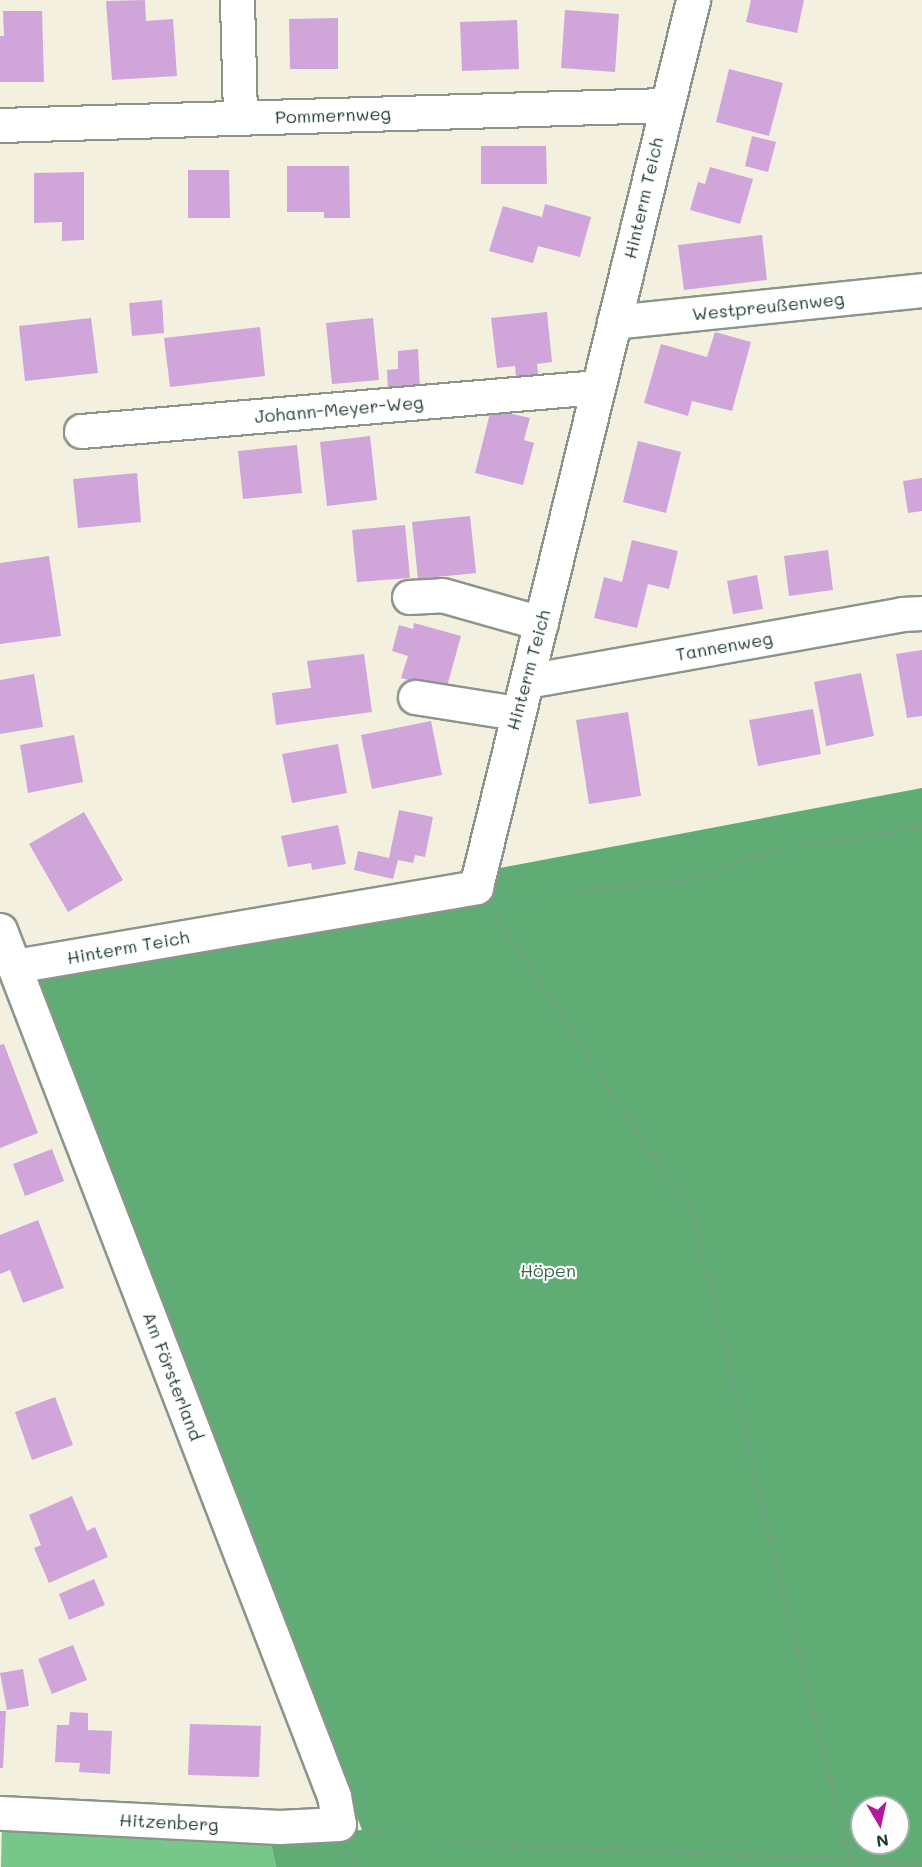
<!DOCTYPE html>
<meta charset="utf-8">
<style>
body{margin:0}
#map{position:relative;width:922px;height:1867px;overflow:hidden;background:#f4f0df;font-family:Mali,sans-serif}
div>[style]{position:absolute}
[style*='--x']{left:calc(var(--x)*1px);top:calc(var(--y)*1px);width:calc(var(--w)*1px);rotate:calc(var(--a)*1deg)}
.green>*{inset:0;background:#76c789}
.forest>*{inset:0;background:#60ac75}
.building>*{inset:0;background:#d0a5da}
.path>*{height:4px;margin-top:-2px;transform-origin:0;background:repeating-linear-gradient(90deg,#8a968a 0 1.5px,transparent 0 6px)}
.roads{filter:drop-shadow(2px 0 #8a968a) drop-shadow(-2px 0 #8a968a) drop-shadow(0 2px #8a968a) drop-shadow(0 -2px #8a968a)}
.minor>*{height:33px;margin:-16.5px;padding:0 16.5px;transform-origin:16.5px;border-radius:16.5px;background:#fff}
span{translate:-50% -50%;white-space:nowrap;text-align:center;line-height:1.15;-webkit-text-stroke:4.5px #fff;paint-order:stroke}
.street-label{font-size:18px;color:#1f3d34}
.park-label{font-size:18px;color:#39664e}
.north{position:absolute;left:850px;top:1795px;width:60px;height:60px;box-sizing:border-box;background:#fff;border:2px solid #a5b1ae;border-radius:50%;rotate:171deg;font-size:16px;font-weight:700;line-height:24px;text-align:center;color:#1f3d34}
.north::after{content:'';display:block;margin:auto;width:21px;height:27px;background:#b5179e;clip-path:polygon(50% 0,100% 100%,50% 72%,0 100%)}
</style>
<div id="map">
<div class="green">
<div style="clip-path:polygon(2px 1826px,270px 1838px,276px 1867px,1px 1867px)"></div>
</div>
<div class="forest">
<div style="clip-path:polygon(evenodd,922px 788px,922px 1867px,276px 1867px,270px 1838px,362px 1830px,38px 977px,487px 902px,500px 868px,922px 788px,862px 1807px,898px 1807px,898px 1843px,862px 1843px,862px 1807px)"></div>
</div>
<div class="building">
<div style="clip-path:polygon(145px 0,146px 21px,173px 19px,177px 76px,112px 80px,106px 1px)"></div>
<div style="clip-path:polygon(751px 0,804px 0,797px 33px,746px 22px)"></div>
<div style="clip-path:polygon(565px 10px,619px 14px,615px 72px,561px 68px)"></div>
<div style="clip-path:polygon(3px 11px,42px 11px,44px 82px,0 82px,0 36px,4px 36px)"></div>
<div style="clip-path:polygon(338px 18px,338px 69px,290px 69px,289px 19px)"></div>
<div style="clip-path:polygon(517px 20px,519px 69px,462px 71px,460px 22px)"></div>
<div style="clip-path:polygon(729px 69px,783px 83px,769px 136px,716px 122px)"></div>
<div style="clip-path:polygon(752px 136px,776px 142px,768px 172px,745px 166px)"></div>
<div style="clip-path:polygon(481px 146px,546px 146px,547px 184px,481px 184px)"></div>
<div style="clip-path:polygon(287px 166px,349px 166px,350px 218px,324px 218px,324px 212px,287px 212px)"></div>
<div style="clip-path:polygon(710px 167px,753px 179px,740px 224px,690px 210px,698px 182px,705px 184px)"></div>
<div style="clip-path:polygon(188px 170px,229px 170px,230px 218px,188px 218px)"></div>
<div style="clip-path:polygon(84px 172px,84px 240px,62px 241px,62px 222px,34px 223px,34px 173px)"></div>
<div style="clip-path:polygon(545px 204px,591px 217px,580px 257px,538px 246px,533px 263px,489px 251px,503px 206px,542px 217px)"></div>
<div style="clip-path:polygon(762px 235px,767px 280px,684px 290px,678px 245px)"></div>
<div style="clip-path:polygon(162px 300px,164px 333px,132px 336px,129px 303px)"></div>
<div style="clip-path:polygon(547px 312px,552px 362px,537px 364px,538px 374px,516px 377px,515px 366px,497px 368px,491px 318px)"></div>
<div style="clip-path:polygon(91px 318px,98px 373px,25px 381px,19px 326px)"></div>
<div style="clip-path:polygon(373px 318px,379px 380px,332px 384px,326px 323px)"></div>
<div style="clip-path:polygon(260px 327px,265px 376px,170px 387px,164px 338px)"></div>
<div style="clip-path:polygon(715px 332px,751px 342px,732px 411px,692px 401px,688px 416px,644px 403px,661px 344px,707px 357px)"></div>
<div style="clip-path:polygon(418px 349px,420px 389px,388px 390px,387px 370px,398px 369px,398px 351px)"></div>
<div style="clip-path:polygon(491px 409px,530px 418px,524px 440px,534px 443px,523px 485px,475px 473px)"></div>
<div style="clip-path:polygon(370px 436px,377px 500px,327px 506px,320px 442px)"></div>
<div style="clip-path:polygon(638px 441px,681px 452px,666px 513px,623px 502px)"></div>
<div style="clip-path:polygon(297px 445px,302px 493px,243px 499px,238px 451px)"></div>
<div style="clip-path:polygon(137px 473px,141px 522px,78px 528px,73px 479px)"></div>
<div style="clip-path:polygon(922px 478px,922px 511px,908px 513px,903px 481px)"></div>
<div style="clip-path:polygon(470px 516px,476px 573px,418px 579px,412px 522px)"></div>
<div style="clip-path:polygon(405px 525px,410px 578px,357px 582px,352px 530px)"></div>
<div style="clip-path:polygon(632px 540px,678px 551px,669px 589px,648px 584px,637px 628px,594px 618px,604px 577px,622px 582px)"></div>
<div style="clip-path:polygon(828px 550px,833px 590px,789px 596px,784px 556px)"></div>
<div style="clip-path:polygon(49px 556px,61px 636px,0 644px,0 563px)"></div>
<div style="clip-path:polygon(757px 575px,763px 609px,733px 614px,727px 581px)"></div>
<div style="clip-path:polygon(414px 623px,461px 636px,446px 690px,401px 678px,408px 656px,392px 651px,399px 625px,413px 629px)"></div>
<div style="clip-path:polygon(922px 650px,922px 716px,907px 718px,896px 654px)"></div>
<div style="clip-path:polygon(364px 654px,372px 712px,276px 725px,272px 693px,311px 688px,307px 661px)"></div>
<div style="clip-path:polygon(861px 673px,874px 736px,826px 746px,814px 682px)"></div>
<div style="clip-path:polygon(34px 674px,43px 727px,0 734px,0 680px)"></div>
<div style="clip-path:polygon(813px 709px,821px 754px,758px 766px,749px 720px)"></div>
<div style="clip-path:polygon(628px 712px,641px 796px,589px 804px,576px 720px)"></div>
<div style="clip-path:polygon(431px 721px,442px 775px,372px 789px,361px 735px)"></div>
<div style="clip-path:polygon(74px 735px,83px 782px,28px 793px,20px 745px)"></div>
<div style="clip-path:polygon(338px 744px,347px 793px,292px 803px,282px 754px)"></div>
<div style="clip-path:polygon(399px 810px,433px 817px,425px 857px,415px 855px,413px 863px,398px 860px,393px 879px,354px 870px,358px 851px,389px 858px)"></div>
<div style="clip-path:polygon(84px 812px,123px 880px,68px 912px,29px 844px)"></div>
<div style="clip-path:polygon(338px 825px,346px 864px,312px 870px,311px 863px,288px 867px,281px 836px)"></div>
<div style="clip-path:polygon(4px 1044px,38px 1133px,0 1148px,0 1045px)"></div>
<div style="clip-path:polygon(52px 1149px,64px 1181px,25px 1196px,13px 1164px)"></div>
<div style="clip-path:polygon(38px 1220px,64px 1288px,23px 1303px,10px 1270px,0 1274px,0 1235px)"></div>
<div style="clip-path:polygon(55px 1397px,73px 1445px,32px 1460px,15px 1412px)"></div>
<div style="clip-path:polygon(72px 1496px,87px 1531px,95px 1527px,108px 1557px,49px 1583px,34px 1548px,41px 1545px,29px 1515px)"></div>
<div style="clip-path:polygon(94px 1579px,105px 1605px,69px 1620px,59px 1594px)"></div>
<div style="clip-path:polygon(73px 1645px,87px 1680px,52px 1694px,38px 1659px)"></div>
<div style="clip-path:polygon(23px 1669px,29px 1706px,7px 1710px,0 1673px)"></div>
<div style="clip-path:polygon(0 1711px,6px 1711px,3px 1768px,0 1768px)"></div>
<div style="clip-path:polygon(70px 1712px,88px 1713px,88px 1730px,112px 1731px,110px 1774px,79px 1772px,80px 1763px,55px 1762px,57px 1725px,69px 1725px)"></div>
<div style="clip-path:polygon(190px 1724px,261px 1726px,259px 1777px,188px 1775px)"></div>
</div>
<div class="path">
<div style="--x:505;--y:900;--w:196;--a:-6.4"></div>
<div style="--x:700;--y:878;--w:74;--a:-21.4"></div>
<div style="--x:769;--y:851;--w:155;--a:-8.5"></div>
<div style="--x:494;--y:912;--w:368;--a:56.9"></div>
<div style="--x:695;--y:1220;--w:374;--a:76.7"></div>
<div style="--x:781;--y:1584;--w:283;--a:75.7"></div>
<div style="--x:851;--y:1858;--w:9;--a:90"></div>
<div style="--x:369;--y:1831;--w:148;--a:5.8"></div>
<div style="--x:516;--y:1846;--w:406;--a:2.3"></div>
<div style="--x:350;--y:1853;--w:15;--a:70"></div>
</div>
<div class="roads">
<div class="minor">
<div style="--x:237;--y:0;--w:118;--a:88.5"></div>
<div style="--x:0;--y:125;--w:665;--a:-1.72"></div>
<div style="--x:614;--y:322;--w:310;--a:-5.9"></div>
<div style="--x:81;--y:431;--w:518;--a:-4.87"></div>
<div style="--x:409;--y:597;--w:33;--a:-3"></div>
<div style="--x:442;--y:595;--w:103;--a:15.8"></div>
<div style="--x:527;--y:681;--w:381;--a:-10.1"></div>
<div style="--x:902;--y:614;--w:20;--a:-3"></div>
<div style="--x:415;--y:697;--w:102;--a:9"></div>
<div style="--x:0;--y:930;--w:928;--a:68.91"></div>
<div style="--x:334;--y:1796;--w:28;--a:80"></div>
<div style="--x:339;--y:1824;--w:60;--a:177.1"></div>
<div style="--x:279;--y:1827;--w:279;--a:-177.1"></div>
<div style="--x:15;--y:966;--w:468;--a:-9.7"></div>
<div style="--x:476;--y:887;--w:913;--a:-76.25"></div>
</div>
</div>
<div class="street-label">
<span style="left:333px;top:115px;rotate:-2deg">Pommernweg</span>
<span style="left:643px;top:198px;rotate:-77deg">Hinterm Teich</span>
<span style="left:768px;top:306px;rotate:-6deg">Westpreußenweg</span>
<span style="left:339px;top:409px;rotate:-5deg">Johann-Meyer-Weg</span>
<span style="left:724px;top:646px;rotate:-10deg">Tannenweg</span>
<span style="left:528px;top:670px;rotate:-75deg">Hinterm Teich</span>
<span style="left:128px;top:947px;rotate:-10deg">Hinterm Teich</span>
<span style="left:173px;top:1376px;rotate:69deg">Am Försterland</span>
<span style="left:169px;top:1822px;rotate:3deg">Hitzenberg</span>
</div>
<div class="park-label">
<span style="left:548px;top:1270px">Höpen</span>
</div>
<div class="north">N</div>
</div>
